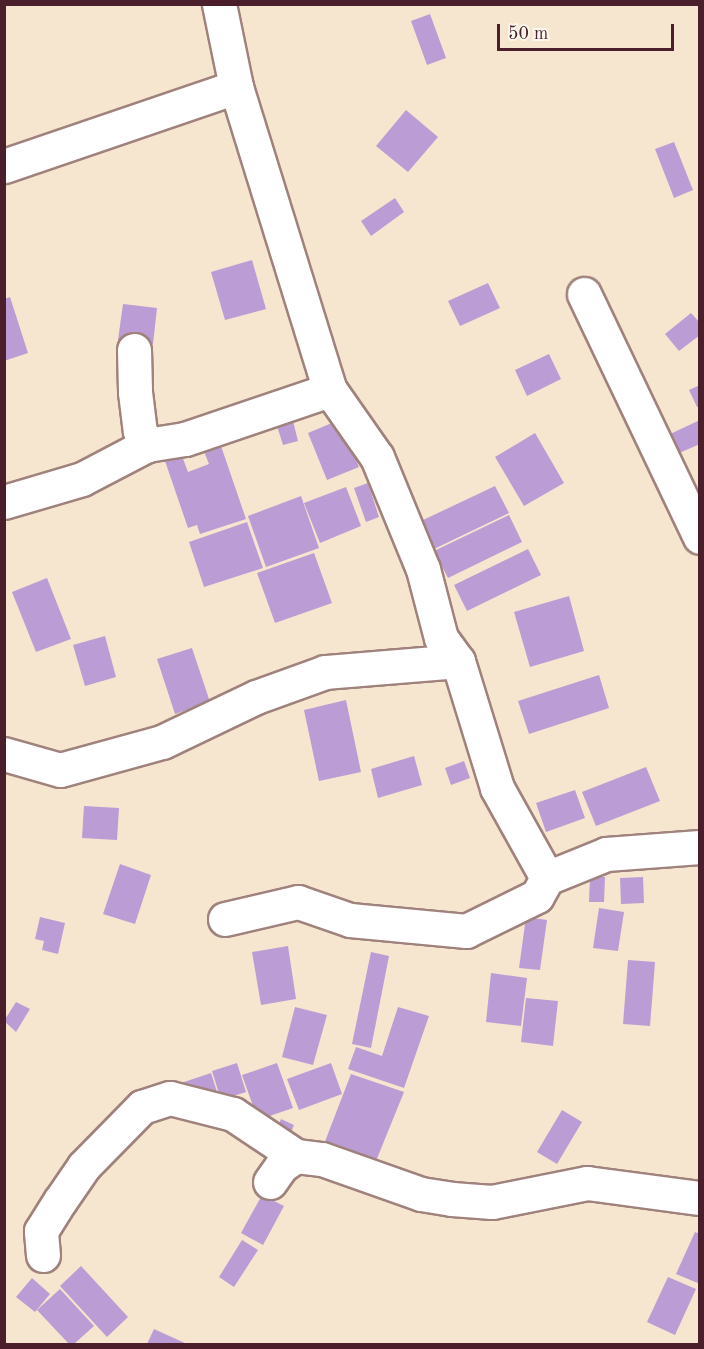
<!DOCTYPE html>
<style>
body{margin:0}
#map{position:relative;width:704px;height:1349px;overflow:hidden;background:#f6e6cf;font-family:"Old Standard TT",serif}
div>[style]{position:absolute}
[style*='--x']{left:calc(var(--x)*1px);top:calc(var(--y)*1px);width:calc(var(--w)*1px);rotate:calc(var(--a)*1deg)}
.building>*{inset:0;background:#bc9cd5}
.roads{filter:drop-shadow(2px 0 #a0827d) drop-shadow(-2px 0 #a0827d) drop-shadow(0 2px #a0827d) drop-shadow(0 -2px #a0827d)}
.minor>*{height:33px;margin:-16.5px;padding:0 16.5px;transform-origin:16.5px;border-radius:16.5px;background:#fff}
span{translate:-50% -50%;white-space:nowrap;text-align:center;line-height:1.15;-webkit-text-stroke:5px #fbf7ec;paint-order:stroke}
.frame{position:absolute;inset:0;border:6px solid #4a1f2b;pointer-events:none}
.scale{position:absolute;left:497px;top:24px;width:177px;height:27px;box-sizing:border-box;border:3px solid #4a1f2b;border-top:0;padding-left:8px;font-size:18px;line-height:21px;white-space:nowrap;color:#4a1f2b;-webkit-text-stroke:4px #fbf7ec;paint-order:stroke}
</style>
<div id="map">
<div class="building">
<div style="clip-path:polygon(430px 14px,446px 58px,427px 65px,411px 21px)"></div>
<div style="clip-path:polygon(406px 110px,438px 137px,408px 172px,376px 146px)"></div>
<div style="clip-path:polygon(674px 142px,693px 190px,674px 198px,655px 149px)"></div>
<div style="clip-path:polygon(395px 198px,404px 212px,371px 236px,361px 221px)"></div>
<div style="clip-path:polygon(252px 260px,266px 309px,225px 320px,211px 272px)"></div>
<div style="clip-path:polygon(488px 283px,500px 308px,460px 326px,448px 301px)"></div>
<div style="clip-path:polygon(10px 297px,28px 353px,4px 361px,4px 299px)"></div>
<div style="clip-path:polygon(123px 304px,157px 308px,153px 344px,118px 340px)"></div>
<div style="clip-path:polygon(691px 313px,700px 323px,700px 335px,679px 351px,665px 334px)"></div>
<div style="clip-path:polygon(549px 354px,561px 379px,527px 396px,515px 370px)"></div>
<div style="clip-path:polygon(700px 385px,700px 406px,697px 407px,689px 390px)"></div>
<div style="clip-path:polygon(339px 420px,359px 467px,327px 480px,308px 433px)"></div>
<div style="clip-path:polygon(700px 420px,700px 444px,677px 454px,668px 435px)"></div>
<div style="clip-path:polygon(293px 421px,298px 441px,283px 445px,277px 426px)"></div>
<div style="clip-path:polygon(535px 433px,564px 483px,524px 506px,495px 457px)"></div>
<div style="clip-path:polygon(220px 443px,246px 519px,200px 534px,197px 525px,188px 528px,165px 461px,182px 456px,188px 472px,209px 464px,203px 449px)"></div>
<div style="clip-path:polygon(368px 483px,379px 517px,366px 522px,354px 488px)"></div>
<div style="clip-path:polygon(495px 486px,509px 513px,434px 549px,421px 521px)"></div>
<div style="clip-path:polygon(346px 487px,361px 526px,320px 543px,304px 503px)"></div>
<div style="clip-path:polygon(301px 496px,319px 548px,266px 567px,248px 516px)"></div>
<div style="clip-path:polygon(509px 515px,522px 542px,448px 578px,434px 551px)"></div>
<div style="clip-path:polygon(247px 522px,263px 568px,204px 587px,189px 542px)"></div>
<div style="clip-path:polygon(528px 549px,541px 575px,467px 611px,454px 585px)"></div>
<div style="clip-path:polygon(314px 553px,332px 603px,275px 623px,257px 573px)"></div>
<div style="clip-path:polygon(47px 578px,71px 639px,36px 652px,12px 592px)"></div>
<div style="clip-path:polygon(569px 596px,584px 651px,530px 667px,514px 612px)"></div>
<div style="clip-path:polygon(105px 636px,116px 677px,85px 686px,73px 645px)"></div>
<div style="clip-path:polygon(192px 648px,210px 702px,175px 714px,157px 659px)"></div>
<div style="clip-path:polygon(599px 675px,609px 708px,529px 734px,518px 701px)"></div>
<div style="clip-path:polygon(346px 700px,361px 772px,319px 781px,304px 710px)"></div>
<div style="clip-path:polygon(414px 756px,422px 785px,378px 798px,371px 769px)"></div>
<div style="clip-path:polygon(464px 761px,470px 778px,451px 785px,445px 768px)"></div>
<div style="clip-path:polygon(646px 767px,660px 801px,596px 826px,582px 792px)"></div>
<div style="clip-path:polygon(575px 790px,585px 818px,546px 832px,536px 803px)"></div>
<div style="clip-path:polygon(84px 806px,119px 808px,117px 840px,82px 838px)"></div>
<div style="clip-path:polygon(120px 864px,151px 875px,135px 924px,103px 914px)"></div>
<div style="clip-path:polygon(590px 877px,605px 877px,604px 902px,589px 902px)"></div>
<div style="clip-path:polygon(643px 877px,644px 903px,621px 904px,620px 878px)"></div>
<div style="clip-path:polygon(599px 908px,624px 912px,618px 951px,593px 948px)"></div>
<div style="clip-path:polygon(40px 917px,65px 923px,58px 954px,42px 950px,44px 941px,35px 939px)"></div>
<div style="clip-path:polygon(526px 917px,547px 920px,540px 970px,519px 968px)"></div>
<div style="clip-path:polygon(288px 946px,296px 999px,261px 1005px,252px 952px)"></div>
<div style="clip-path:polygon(371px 952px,389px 956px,371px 1048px,352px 1044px)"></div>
<div style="clip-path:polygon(628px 960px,655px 962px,650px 1026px,623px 1024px)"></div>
<div style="clip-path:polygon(491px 973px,527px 978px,521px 1026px,486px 1022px)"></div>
<div style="clip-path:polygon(526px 998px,558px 1001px,553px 1046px,521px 1042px)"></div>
<div style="clip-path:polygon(16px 1002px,30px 1009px,16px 1032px,4px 1021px)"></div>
<div style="clip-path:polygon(295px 1007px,327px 1015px,313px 1065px,282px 1057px)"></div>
<div style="clip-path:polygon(398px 1007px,429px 1016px,404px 1088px,348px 1069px,356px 1047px,382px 1056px)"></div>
<div style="clip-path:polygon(237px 1063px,246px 1092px,221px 1100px,212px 1071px)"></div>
<div style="clip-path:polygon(277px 1063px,293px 1108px,258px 1120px,242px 1075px)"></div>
<div style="clip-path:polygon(331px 1063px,342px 1094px,299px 1110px,287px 1079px)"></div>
<div style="clip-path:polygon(211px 1073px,219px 1098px,190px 1108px,181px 1083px)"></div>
<div style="clip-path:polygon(351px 1074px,404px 1092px,376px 1161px,324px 1144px)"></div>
<div style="clip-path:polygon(562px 1110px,582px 1122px,557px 1164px,537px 1152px)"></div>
<div style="clip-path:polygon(281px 1119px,294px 1125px,287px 1142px,273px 1137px)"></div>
<div style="clip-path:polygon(262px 1195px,284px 1206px,263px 1245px,241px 1233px)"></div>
<div style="clip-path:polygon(695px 1232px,700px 1234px,700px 1284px,676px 1274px)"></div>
<div style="clip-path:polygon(242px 1240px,258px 1250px,234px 1287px,219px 1277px)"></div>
<div style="clip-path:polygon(81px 1266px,128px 1317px,107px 1337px,60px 1286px)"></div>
<div style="clip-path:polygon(668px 1277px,696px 1289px,675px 1335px,647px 1322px)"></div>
<div style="clip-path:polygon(32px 1278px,50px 1294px,35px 1312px,16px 1297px)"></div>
<div style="clip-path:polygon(60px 1289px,94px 1326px,74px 1344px,69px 1344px,37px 1310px)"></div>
<div style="clip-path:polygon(154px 1329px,187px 1344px,147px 1344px)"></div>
</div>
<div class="roads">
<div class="minor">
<div style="--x:219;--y:4;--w:85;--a:78.4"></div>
<div style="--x:236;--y:87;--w:317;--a:72.8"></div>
<div style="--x:330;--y:390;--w:82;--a:55"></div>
<div style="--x:377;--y:457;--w:121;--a:67.7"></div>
<div style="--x:423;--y:569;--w:71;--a:75.4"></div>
<div style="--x:441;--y:638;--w:29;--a:54"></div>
<div style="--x:458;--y:661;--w:133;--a:72.9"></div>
<div style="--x:497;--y:788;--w:103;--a:60.9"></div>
<div style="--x:4;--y:166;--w:245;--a:-18.8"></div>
<div style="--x:584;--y:294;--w:269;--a:64.5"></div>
<div style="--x:134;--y:350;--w:42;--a:88.6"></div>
<div style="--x:135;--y:392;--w:39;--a:83"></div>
<div style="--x:140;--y:431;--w:16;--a:63"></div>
<div style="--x:147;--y:445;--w:38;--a:-9"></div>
<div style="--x:185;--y:439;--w:153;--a:-18.7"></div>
<div style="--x:4;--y:502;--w:81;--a:-16.4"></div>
<div style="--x:82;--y:479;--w:73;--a:-27.6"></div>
<div style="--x:4;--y:754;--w:58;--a:15.9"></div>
<div style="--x:60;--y:770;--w:106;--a:-15.4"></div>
<div style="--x:162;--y:742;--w:104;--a:-25.6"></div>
<div style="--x:256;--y:697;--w:73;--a:-19.9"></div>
<div style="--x:325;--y:672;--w:133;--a:-4.7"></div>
<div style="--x:225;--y:919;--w:75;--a:-13.1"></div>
<div style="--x:298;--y:902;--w:55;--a:19.1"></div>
<div style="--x:350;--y:920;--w:117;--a:5.4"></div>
<div style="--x:466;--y:931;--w:79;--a:-26.2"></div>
<div style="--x:537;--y:896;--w:21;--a:-61"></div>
<div style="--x:547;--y:878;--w:64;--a:-22.1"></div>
<div style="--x:606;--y:854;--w:94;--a:-4.3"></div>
<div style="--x:270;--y:1182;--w:19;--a:-55"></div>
<div style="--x:281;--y:1166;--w:18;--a:-34"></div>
<div style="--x:296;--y:1156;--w:26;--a:7"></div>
<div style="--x:322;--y:1159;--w:105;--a:19.5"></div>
<div style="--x:421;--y:1194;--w:31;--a:9"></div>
<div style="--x:452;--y:1199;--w:40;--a:4.3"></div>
<div style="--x:492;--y:1202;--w:97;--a:-11.3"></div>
<div style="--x:587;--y:1183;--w:114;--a:7.6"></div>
<div style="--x:43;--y:1255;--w:24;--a:-95"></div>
<div style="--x:41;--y:1231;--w:36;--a:-58"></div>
<div style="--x:60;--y:1201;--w:42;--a:-55.6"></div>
<div style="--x:84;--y:1166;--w:83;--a:-45.5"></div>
<div style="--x:142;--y:1107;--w:29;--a:-18"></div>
<div style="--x:170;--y:1098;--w:65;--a:14.3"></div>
<div style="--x:233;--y:1114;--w:76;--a:33.7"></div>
</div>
</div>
<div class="frame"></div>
<div class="scale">50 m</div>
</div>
